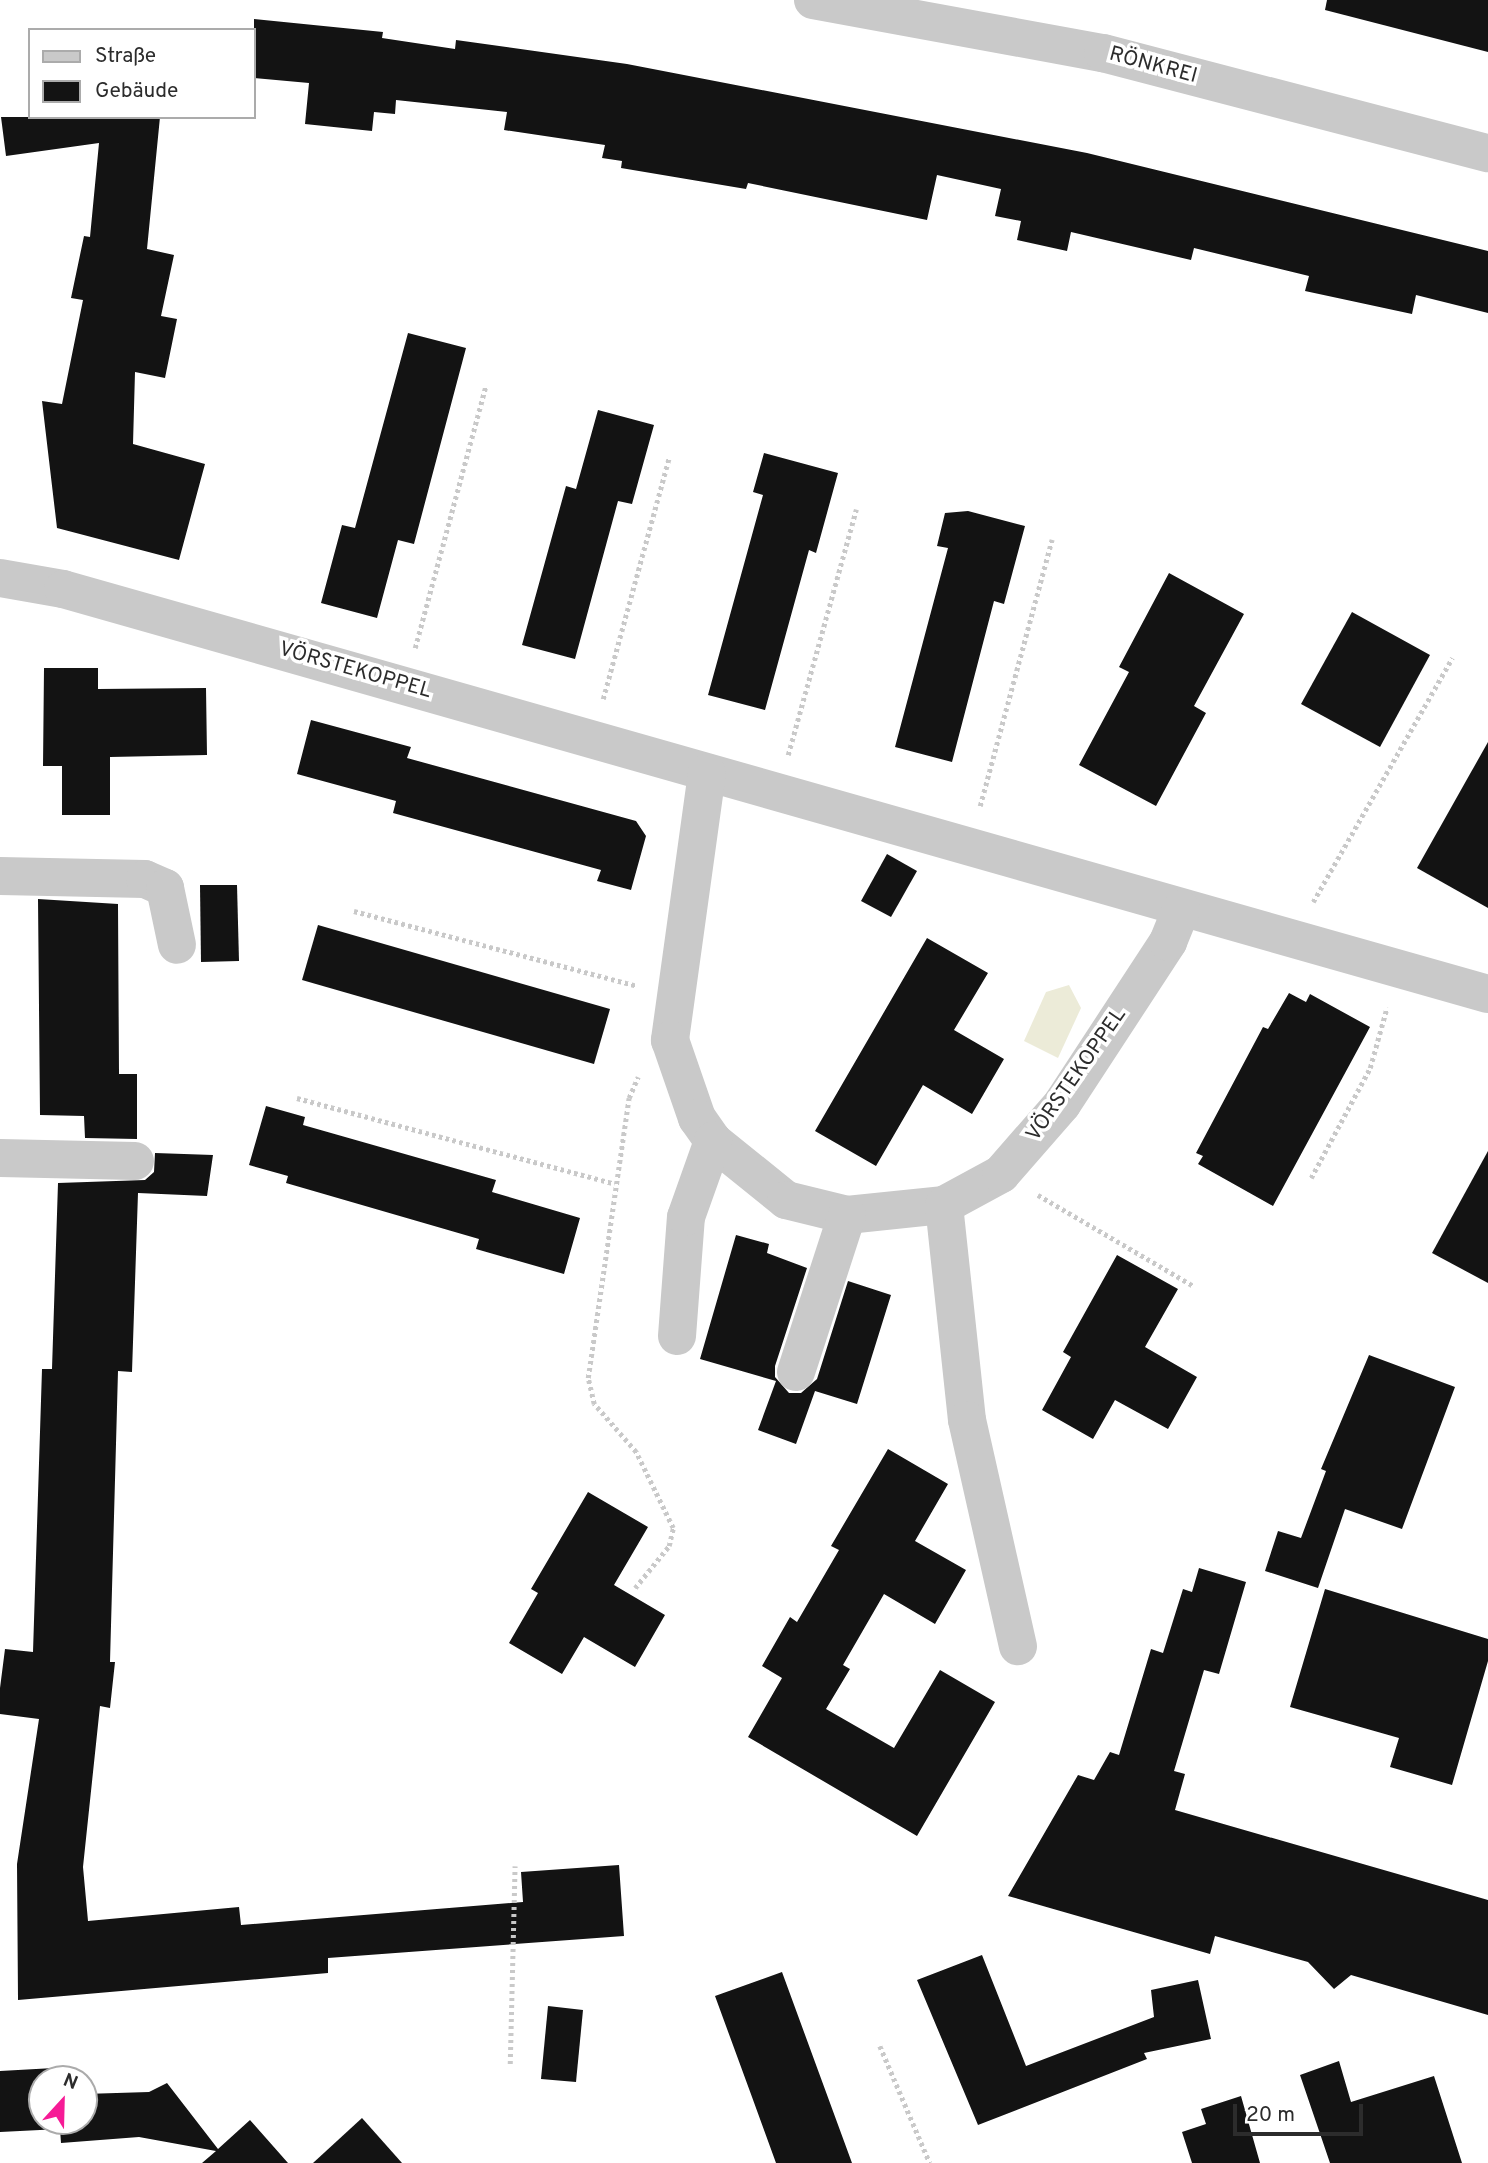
<!DOCTYPE html>
<meta charset="utf-8">
<style>
body{margin:0}
#map{position:relative;width:1488px;height:2163px;overflow:hidden;background:#fff;font-family:Overpass,sans-serif}
div>[style]{position:absolute}
[style*='--x']{left:calc(var(--x)*1px);top:calc(var(--y)*1px);width:calc(var(--w)*1px);rotate:calc(var(--a)*1deg)}
.green>*{inset:0;background:#ecebd8}
.building>*{inset:0;background:#131313}
.path>*{height:4.5px;margin-top:-2.25px;transform-origin:0;background:repeating-linear-gradient(90deg,#c9c9c9 0 3.5px,transparent 0 7px)}
.minor>*{height:38px;margin:-19px;padding:0 19px;transform-origin:19px;border-radius:19px;background:#c9c9c9}
span{translate:-50% -50%;white-space:nowrap;text-align:center;line-height:1.15;-webkit-text-stroke:7px #fff;paint-order:stroke}
.street-label{font-size:21px;color:#2c2c2c}
.legend{position:absolute;left:28px;top:28px;width:228px;height:91px;box-sizing:border-box;background:#fff;border:2px solid #ababab;margin:0;padding:9px 12px;list-style:none;font-size:21px;color:#2c2c2c}
.legend li{display:flex;align-items:center;gap:14px;height:35px}
.legend b{width:35px;border:2px solid #ababab}
.north{position:absolute;left:28px;top:2065px;width:70px;height:70px;box-sizing:border-box;background:#fff;border:2px solid #ababab;border-radius:50%;rotate:22deg;font-size:19px;font-weight:700;line-height:28px;text-align:center;color:#2c2c2c}
.north::after{content:'';display:block;margin:auto;width:24px;height:32px;background:#f61b96;clip-path:polygon(50% 0,100% 100%,50% 72%,0 100%)}
.scale{position:absolute;left:1233px;top:2104px;width:130px;height:32px;box-sizing:border-box;border:4px solid #2c2c2c;border-top:0;padding-left:9px;font-size:21px;line-height:24px;white-space:nowrap;color:#2c2c2c;-webkit-text-stroke:5px #fff;paint-order:stroke}
</style>
<div id="map">
<div class="green">
<div style="clip-path:polygon(1069px 985px,1081px 1008px,1058px 1058px,1024px 1041px,1046px 992px)"></div>
</div>
<div class="building">
<div style="clip-path:polygon(1327px 0,1488px 0,1488px 52px,1325px 10px)"></div>
<div style="clip-path:polygon(254px 19px,383px 32px,382px 38px,455px 49px,456px 40px,627px 64px,1087px 153px,1488px 251px,1488px 313px,1416px 295px,1412px 314px,1305px 291px,1309px 276px,1194px 248px,1191px 260px,1071px 232px,1067px 251px,1017px 240px,1021px 221px,995px 216px,1001px 189px,937px 175px,927px 220px,748px 183px,746px 189px,621px 168px,622px 161px,602px 158px,605px 145px,504px 130px,507px 112px,396px 100px,395px 114px,374px 112px,372px 131px,305px 124px,309px 83px,254px 78px)"></div>
<div style="clip-path:polygon(1px 117px,160px 117px,147px 249px,174px 255px,161px 316px,177px 319px,165px 378px,135px 372px,133px 444px,205px 464px,179px 560px,57px 528px,42px 401px,62px 404px,83px 300px,71px 298px,84px 236px,90px 237px,99px 143px,6px 156px)"></div>
<div style="clip-path:polygon(408px 333px,466px 348px,414px 544px,398px 540px,377px 618px,321px 603px,342px 525px,355px 528px)"></div>
<div style="clip-path:polygon(598px 410px,654px 425px,632px 504px,618px 501px,575px 659px,522px 645px,566px 486px,576px 489px)"></div>
<div style="clip-path:polygon(764px 453px,838px 473px,816px 553px,809px 550px,765px 710px,708px 695px,763px 495px,753px 492px)"></div>
<div style="clip-path:polygon(968px 511px,1025px 526px,1004px 604px,994px 601px,952px 762px,895px 747px,948px 548px,937px 546px,945px 513px)"></div>
<div style="clip-path:polygon(1169px 573px,1244px 614px,1194px 706px,1206px 713px,1156px 806px,1079px 765px,1129px 672px,1119px 667px)"></div>
<div style="clip-path:polygon(1352px 612px,1430px 655px,1380px 747px,1301px 704px)"></div>
<div style="clip-path:polygon(44px 668px,98px 668px,98px 689px,206px 688px,207px 755px,110px 757px,110px 815px,62px 815px,62px 766px,43px 766px)"></div>
<div style="clip-path:polygon(311px 720px,411px 747px,407px 758px,636px 821px,646px 836px,631px 890px,597px 881px,601px 870px,393px 813px,396px 801px,297px 774px)"></div>
<div style="clip-path:polygon(1488px 742px,1488px 908px,1417px 868px)"></div>
<div style="clip-path:polygon(887px 854px,917px 871px,891px 917px,861px 901px)"></div>
<div style="clip-path:polygon(200px 885px,237px 885px,239px 961px,201px 962px)"></div>
<div style="clip-path:polygon(38px 899px,118px 904px,119px 1074px,137px 1074px,137px 1139px,85px 1138px,84px 1116px,40px 1115px)"></div>
<div style="clip-path:polygon(318px 925px,610px 1009px,594px 1064px,302px 980px)"></div>
<div style="clip-path:polygon(927px 938px,988px 973px,954px 1030px,1004px 1059px,972px 1114px,923px 1085px,876px 1166px,815px 1131px)"></div>
<div style="clip-path:polygon(1289px 993px,1306px 1002px,1310px 994px,1370px 1027px,1273px 1206px,1198px 1164px,1203px 1156px,1196px 1153px,1263px 1027px,1268px 1029px)"></div>
<div style="clip-path:polygon(266px 1106px,305px 1117px,303px 1125px,496px 1180px,492px 1192px,580px 1218px,564px 1274px,476px 1249px,479px 1239px,286px 1183px,288px 1176px,249px 1165px)"></div>
<div style="clip-path:polygon(1488px 1151px,1488px 1283px,1432px 1253px)"></div>
<div style="clip-path:polygon(155px 1153px,213px 1155px,207px 1196px,138px 1193px,132px 1372px,118px 1371px,110px 1662px,115px 1662px,110px 1708px,100px 1706px,83px 1867px,88px 1921px,239px 1907px,241px 1925px,523px 1902px,521px 1872px,619px 1865px,624px 1936px,328px 1958px,328px 1973px,18px 2000px,17px 1864px,39px 1719px,0 1714px,0 1688px,5px 1649px,33px 1652px,42px 1369px,52px 1369px,58px 1183px,145px 1180px,154px 1172px)"></div>
<div style="clip-path:polygon(736px 1235px,769px 1244px,767px 1253px,807px 1268px,775px 1366px,775px 1377px,789px 1393px,801px 1393px,817px 1379px,848px 1281px,891px 1295px,857px 1404px,815px 1391px,796px 1444px,758px 1430px,776px 1381px,700px 1359px)"></div>
<div style="clip-path:polygon(1117px 1255px,1178px 1289px,1145px 1347px,1197px 1377px,1168px 1429px,1115px 1400px,1093px 1439px,1042px 1410px,1071px 1357px,1063px 1352px)"></div>
<div style="clip-path:polygon(1369px 1355px,1455px 1387px,1402px 1529px,1345px 1509px,1318px 1588px,1265px 1571px,1278px 1531px,1301px 1538px,1326px 1471px,1321px 1469px)"></div>
<div style="clip-path:polygon(888px 1449px,948px 1484px,915px 1541px,966px 1570px,935px 1624px,884px 1594px,843px 1665px,850px 1669px,826px 1709px,894px 1748px,940px 1670px,995px 1702px,917px 1836px,748px 1737px,782px 1678px,762px 1666px,790px 1617px,797px 1622px,839px 1550px,831px 1546px)"></div>
<div style="clip-path:polygon(588px 1492px,648px 1527px,614px 1585px,665px 1615px,635px 1667px,584px 1637px,562px 1674px,509px 1643px,538px 1593px,531px 1589px)"></div>
<div style="clip-path:polygon(1199px 1568px,1246px 1582px,1219px 1674px,1204px 1670px,1174px 1771px,1185px 1774px,1175px 1810px,1488px 1900px,1488px 2015px,1351px 1975px,1334px 1989px,1308px 1962px,1215px 1936px,1210px 1954px,1008px 1896px,1078px 1775px,1094px 1780px,1110px 1752px,1119px 1755px,1151px 1649px,1163px 1653px,1183px 1589px,1192px 1592px)"></div>
<div style="clip-path:polygon(1325px 1589px,1488px 1639px,1488px 1661px,1452px 1785px,1390px 1767px,1399px 1738px,1290px 1707px)"></div>
<div style="clip-path:polygon(982px 1955px,1026px 2066px,1154px 2017px,1151px 1990px,1198px 1980px,1211px 2039px,1144px 2053px,1147px 2059px,978px 2125px,917px 1980px)"></div>
<div style="clip-path:polygon(782px 1972px,819px 2073px,852px 2163px,776px 2163px,752px 2097px,715px 1996px)"></div>
<div style="clip-path:polygon(548px 2006px,583px 2010px,576px 2082px,541px 2079px)"></div>
<div style="clip-path:polygon(1339px 2061px,1351px 2102px,1434px 2076px,1462px 2163px,1330px 2163px,1300px 2075px)"></div>
<div style="clip-path:polygon(54px 2068px,55px 2079px,42px 2079px,42px 2121px,84px 2121px,84px 2094px,149px 2092px,167px 2083px,218px 2149px,250px 2120px,288px 2163px,202px 2163px,216px 2151px,139px 2137px,61px 2143px,60px 2129px,0 2132px,0 2071px)"></div>
<div style="clip-path:polygon(1241px 2096px,1260px 2163px,1192px 2163px,1182px 2132px,1206px 2124px,1201px 2109px)"></div>
<div style="clip-path:polygon(362px 2118px,402px 2163px,313px 2163px)"></div>
</div>
<div class="path">
<div style="--x:415;--y:648;--w:272;--a:-74.9"></div>
<div style="--x:603;--y:699;--w:251;--a:-74.7"></div>
<div style="--x:788;--y:755;--w:255;--a:-74.5"></div>
<div style="--x:980;--y:806;--w:276;--a:-74.9"></div>
<div style="--x:1313;--y:902;--w:281;--a:-60.3"></div>
<div style="--x:354;--y:911;--w:291;--a:14.8"></div>
<div style="--x:297;--y:1098;--w:329;--a:15.1"></div>
<div style="--x:1311;--y:1178;--w:125;--a:-61.8"></div>
<div style="--x:1370;--y:1068;--w:63;--a:-74.4"></div>
<div style="--x:1038;--y:1195;--w:181;--a:30.3"></div>
<div style="--x:635;--y:1588;--w:54;--a:-51"></div>
<div style="--x:669;--y:1546;--w:18;--a:-77"></div>
<div style="--x:673;--y:1528;--w:85;--a:-116"></div>
<div style="--x:636;--y:1452;--w:64;--a:-131.2"></div>
<div style="--x:594;--y:1404;--w:27;--a:-103"></div>
<div style="--x:588;--y:1378;--w:283;--a:-81.7"></div>
<div style="--x:629;--y:1098;--w:23;--a:-67"></div>
<div style="--x:880;--y:2046;--w:127;--a:66.9"></div>
<div style="--x:510;--y:2064;--w:198;--a:-88.6"></div>
</div>
<div class="minor">
<div style="--x:813;--y:0;--w:295;--a:10.4"></div>
<div style="--x:1103;--y:53;--w:398;--a:14.6"></div>
<div style="--x:0;--y:578;--w:64;--a:9.9"></div>
<div style="--x:63;--y:589;--w:1481;--a:15.87"></div>
<div style="--x:707;--y:773;--w:270;--a:97.9"></div>
<div style="--x:670;--y:1040;--w:83;--a:70.9"></div>
<div style="--x:697;--y:1118;--w:28;--a:55"></div>
<div style="--x:713;--y:1141;--w:94;--a:38.9"></div>
<div style="--x:786;--y:1200;--w:63;--a:13.8"></div>
<div style="--x:847;--y:1215;--w:98;--a:-5.9"></div>
<div style="--x:944;--y:1205;--w:65;--a:-28.5"></div>
<div style="--x:1001;--y:1174;--w:93;--a:-48.9"></div>
<div style="--x:1062;--y:1104;--w:194;--a:-56.8"></div>
<div style="--x:1168;--y:942;--w:35;--a:-68"></div>
<div style="--x:0;--y:876;--w:145;--a:1.2"></div>
<div style="--x:145;--y:879;--w:22;--a:24"></div>
<div style="--x:165;--y:888;--w:58;--a:78.1"></div>
<div style="--x:0;--y:1158;--w:135;--a:1.3"></div>
<div style="--x:944;--y:1205;--w:216;--a:83.9"></div>
<div style="--x:967;--y:1420;--w:232;--a:77.3"></div>
<div style="--x:677;--y:1336;--w:119;--a:-85.7"></div>
<div style="--x:686;--y:1217;--w:81;--a:-70.4"></div>
<div style="--x:796;--y:1372;--w:165;--a:-72"></div>
</div>
<div class="street-label">
<span style="left:1153px;top:66px;rotate:15deg">RÖNKREI</span>
<span style="left:355px;top:671px;rotate:16deg">VÖRSTEKOPPEL</span>
<span style="left:1077px;top:1075px;rotate:-55deg">VÖRSTEKOPPEL</span>
</div>
<ul class="legend">
<li><b style="height:9px;background:#c9c9c9"></b>Straße</li>
<li><b style="height:19px;background:#131313"></b>Gebäude</li>
</ul>
<div class="north">N</div>
<div class="scale">20 m</div>
</div>
